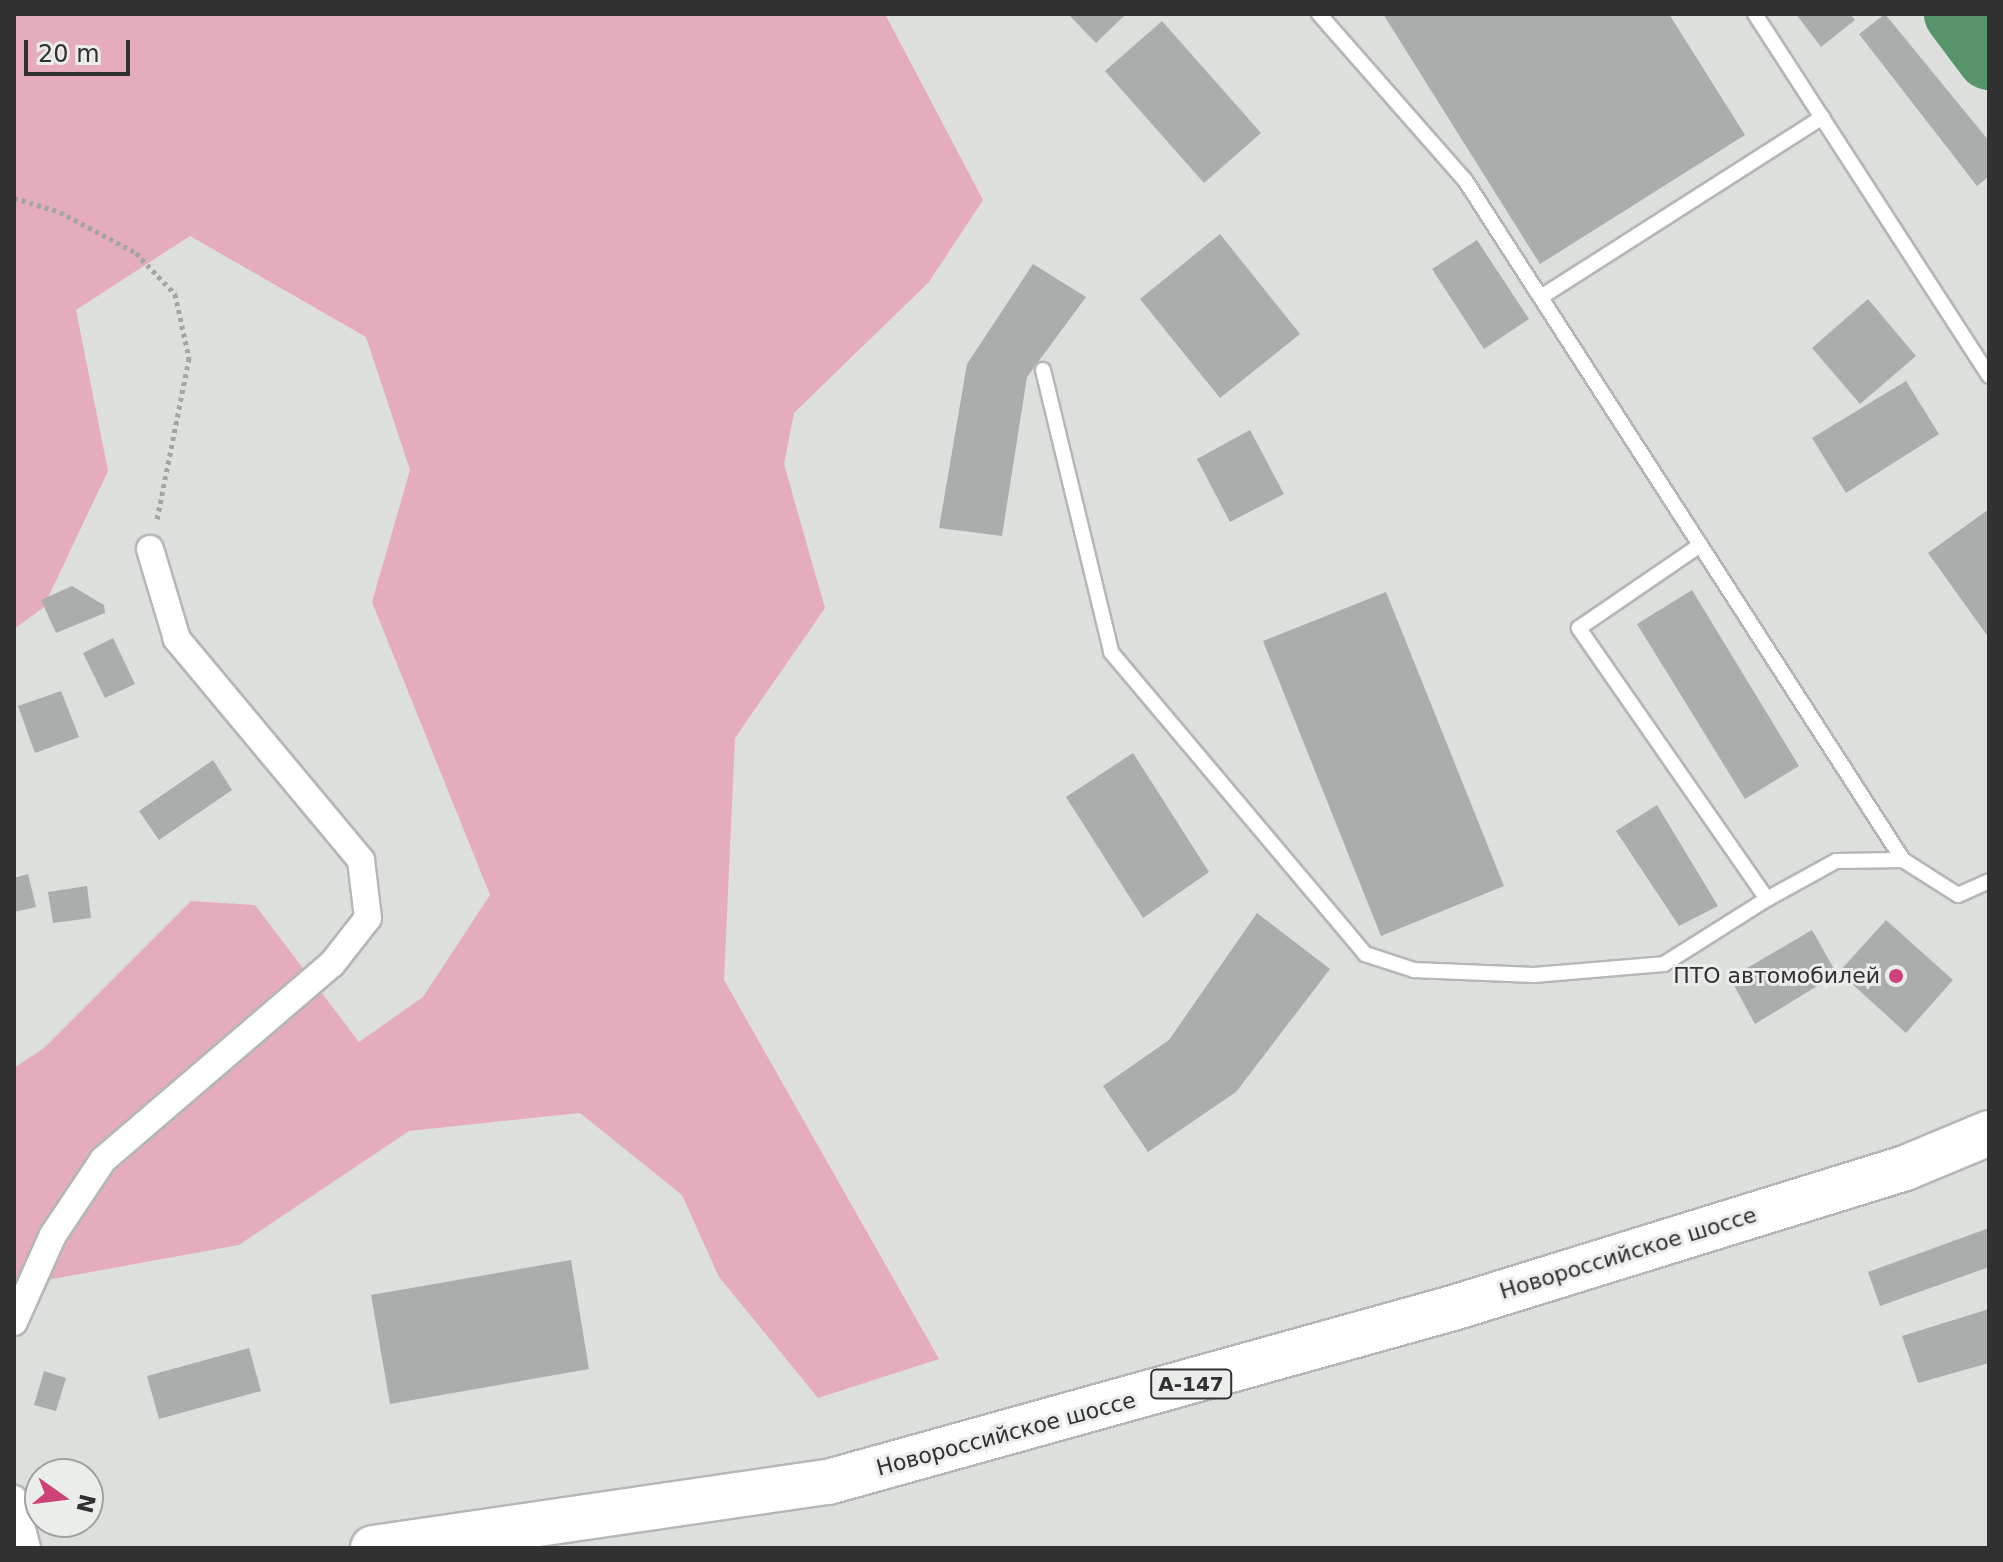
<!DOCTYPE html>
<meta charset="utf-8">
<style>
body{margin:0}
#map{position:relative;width:2003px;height:1562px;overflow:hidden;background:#dddfdd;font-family:"DejaVu Sans",sans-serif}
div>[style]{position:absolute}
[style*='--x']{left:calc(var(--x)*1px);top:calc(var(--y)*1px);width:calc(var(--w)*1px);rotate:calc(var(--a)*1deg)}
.green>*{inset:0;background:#e5adbc}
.river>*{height:64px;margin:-32px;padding:0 32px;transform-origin:32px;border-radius:32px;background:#57946a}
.building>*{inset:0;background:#aaadab}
.path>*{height:5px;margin-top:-2.5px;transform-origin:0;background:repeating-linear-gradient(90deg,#a3a5a3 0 4px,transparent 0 8px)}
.roads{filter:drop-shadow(2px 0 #b4b7b5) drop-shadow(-2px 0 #b4b7b5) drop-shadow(0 2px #b4b7b5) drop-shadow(0 -2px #b4b7b5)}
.service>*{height:14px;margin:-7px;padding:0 7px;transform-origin:7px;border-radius:7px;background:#fff}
.minor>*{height:26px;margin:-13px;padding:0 13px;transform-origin:13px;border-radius:13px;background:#fff}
.trunk>*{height:44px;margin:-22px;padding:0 22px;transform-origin:22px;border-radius:22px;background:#fff}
.dots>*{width:22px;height:22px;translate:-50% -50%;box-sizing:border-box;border:4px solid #eaedea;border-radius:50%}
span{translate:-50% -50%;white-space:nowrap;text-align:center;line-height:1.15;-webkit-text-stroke:6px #eaedea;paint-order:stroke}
.shield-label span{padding:2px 6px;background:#eaedea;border:2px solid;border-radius:6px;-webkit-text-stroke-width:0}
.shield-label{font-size:20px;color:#303130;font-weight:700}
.poi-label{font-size:22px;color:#303130}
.right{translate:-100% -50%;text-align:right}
.street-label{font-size:22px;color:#303130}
.frame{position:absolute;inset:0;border:16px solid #303130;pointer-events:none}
.north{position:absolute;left:24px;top:1458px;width:80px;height:80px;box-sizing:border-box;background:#eaedea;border:2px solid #a0a2a0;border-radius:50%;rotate:104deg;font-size:22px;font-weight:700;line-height:32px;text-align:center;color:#303130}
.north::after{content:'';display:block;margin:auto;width:28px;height:36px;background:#cd4278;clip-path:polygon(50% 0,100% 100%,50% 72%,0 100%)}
.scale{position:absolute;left:24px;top:40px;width:106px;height:36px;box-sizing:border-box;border:4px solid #303130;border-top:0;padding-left:10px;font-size:24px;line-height:28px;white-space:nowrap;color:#303130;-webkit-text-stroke:6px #eaedea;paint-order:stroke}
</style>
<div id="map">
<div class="green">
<div style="clip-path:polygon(14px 14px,885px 14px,983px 200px,929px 282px,794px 413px,784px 464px,825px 608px,735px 738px,724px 980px,939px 1359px,818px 1398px,719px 1277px,682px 1195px,580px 1113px,409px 1131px,239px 1245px,14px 1286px,14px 1068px,44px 1048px,191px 901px,255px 905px,359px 1042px,423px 997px,490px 895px,372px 602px,410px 470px,366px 337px,190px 236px,76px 310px,108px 471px,43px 608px,14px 629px)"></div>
</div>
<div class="river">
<div style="--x:1956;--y:14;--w:55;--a:53.1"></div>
</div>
<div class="building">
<div style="clip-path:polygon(1068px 14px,1126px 14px,1096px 43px)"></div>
<div style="clip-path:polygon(1383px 14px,1669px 14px,1745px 135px,1540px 264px)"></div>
<div style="clip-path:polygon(1796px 14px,1850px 14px,1855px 20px,1821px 47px)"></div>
<div style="clip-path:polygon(1885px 14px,1989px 141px,1989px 176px,1977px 186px,1859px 34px)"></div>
<div style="clip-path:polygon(1162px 21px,1261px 133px,1204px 183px,1105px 71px)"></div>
<div style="clip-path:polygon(1220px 234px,1300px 334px,1220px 398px,1140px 299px)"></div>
<div style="clip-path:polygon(1477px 240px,1529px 319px,1484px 349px,1432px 269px)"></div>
<div style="clip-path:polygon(1033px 264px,1086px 297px,1027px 377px,1002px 536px,939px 528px,967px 364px)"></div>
<div style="clip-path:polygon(1868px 299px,1916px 356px,1860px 404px,1812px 348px)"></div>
<div style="clip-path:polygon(1906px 381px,1939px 434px,1846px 493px,1812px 438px)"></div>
<div style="clip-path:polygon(1250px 430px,1284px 494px,1230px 522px,1197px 459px)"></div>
<div style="clip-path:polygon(1989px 509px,1989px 638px,1928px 553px)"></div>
<div style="clip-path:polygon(72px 586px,104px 605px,105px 613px,56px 633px,41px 600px)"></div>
<div style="clip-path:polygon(1692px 590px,1799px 766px,1745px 799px,1637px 624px)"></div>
<div style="clip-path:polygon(1386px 592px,1504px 886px,1381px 936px,1263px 641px)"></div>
<div style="clip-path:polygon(113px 638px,135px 684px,105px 698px,83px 653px)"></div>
<div style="clip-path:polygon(61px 691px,79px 737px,35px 753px,18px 706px)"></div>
<div style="clip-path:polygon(1133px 753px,1209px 872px,1143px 918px,1066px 797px)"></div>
<div style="clip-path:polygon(213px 760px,232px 790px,159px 840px,139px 811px)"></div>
<div style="clip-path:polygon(1657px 805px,1718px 906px,1679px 926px,1616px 831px)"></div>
<div style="clip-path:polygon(28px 874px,36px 907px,14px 912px,14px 878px)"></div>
<div style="clip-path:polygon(87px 886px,91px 918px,53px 923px,48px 892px)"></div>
<div style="clip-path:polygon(1257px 913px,1330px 969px,1236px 1092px,1148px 1152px,1103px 1086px,1169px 1040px)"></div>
<div style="clip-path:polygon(1886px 920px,1953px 980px,1906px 1033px,1839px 972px)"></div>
<div style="clip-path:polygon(1812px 930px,1837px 974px,1755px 1024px,1730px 978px)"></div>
<div style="clip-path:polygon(1989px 1228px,1989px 1267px,1880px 1306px,1868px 1272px)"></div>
<div style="clip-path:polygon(571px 1260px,589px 1369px,390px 1404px,371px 1295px)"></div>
<div style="clip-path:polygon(1989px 1309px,1989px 1363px,1918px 1383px,1902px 1336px)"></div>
<div style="clip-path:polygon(249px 1348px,261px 1391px,159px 1419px,147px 1376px)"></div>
<div style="clip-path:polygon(44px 1371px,66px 1378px,56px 1411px,34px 1405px)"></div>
</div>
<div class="path">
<div style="--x:14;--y:198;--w:48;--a:16.9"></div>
<div style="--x:60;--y:212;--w:86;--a:28.3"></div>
<div style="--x:136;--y:253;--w:57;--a:46.4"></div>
<div style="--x:175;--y:294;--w:66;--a:77.7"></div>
<div style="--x:189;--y:358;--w:165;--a:101.2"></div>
</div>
<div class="roads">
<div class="service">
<div style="--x:1319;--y:14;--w:221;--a:48.7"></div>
<div style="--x:1465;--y:180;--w:809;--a:57.21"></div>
<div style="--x:1903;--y:860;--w:65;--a:32.5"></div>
<div style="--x:1958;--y:895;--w:34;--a:-24"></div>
<div style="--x:1755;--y:14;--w:431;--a:57.1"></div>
<div style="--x:1541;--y:297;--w:334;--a:-32.6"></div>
<div style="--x:1043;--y:370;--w:290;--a:76.4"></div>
<div style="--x:1111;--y:652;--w:395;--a:49.9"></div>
<div style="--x:1365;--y:954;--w:52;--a:18.1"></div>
<div style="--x:1414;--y:970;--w:120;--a:2.4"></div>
<div style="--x:1534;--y:975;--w:130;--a:-4.8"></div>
<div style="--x:1664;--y:964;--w:122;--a:-32.3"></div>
<div style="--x:1767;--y:899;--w:330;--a:-124.8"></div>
<div style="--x:1579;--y:628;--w:147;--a:-34.4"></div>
<div style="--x:1767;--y:899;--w:79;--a:-28.8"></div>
<div style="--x:1836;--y:861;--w:67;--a:-0.9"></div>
</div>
<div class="minor">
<div style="--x:14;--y:1322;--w:95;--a:-65.9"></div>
<div style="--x:53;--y:1235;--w:90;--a:-56.3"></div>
<div style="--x:103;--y:1160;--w:301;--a:-40.6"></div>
<div style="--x:332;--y:964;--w:58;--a:-52"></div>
<div style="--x:368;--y:918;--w:58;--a:-96.9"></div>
<div style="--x:361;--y:860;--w:288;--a:-129.8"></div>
<div style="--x:177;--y:639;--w:94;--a:-106.7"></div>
<div style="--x:14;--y:1499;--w:51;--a:75.1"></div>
</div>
<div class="trunk">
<div style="--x:373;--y:1548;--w:460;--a:-8.3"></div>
<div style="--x:828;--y:1482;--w:649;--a:-15.56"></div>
<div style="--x:1453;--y:1308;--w:473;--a:-17.2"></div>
<div style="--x:1905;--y:1168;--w:91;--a:-22.6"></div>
</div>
</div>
<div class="dots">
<div style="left:1896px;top:976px;background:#cd4278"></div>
</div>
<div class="shield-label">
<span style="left:1191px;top:1384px">А-147</span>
</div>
<div class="poi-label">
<span class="right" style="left:1880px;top:976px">ПТО автомобилей</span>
</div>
<div class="street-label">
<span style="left:1628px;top:1253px;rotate:-17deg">Новороссийское шоссе</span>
<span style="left:1006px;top:1434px;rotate:-15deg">Новороссийское шоссе</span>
</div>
<div class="frame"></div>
<div class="north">N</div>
<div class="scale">20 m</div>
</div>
